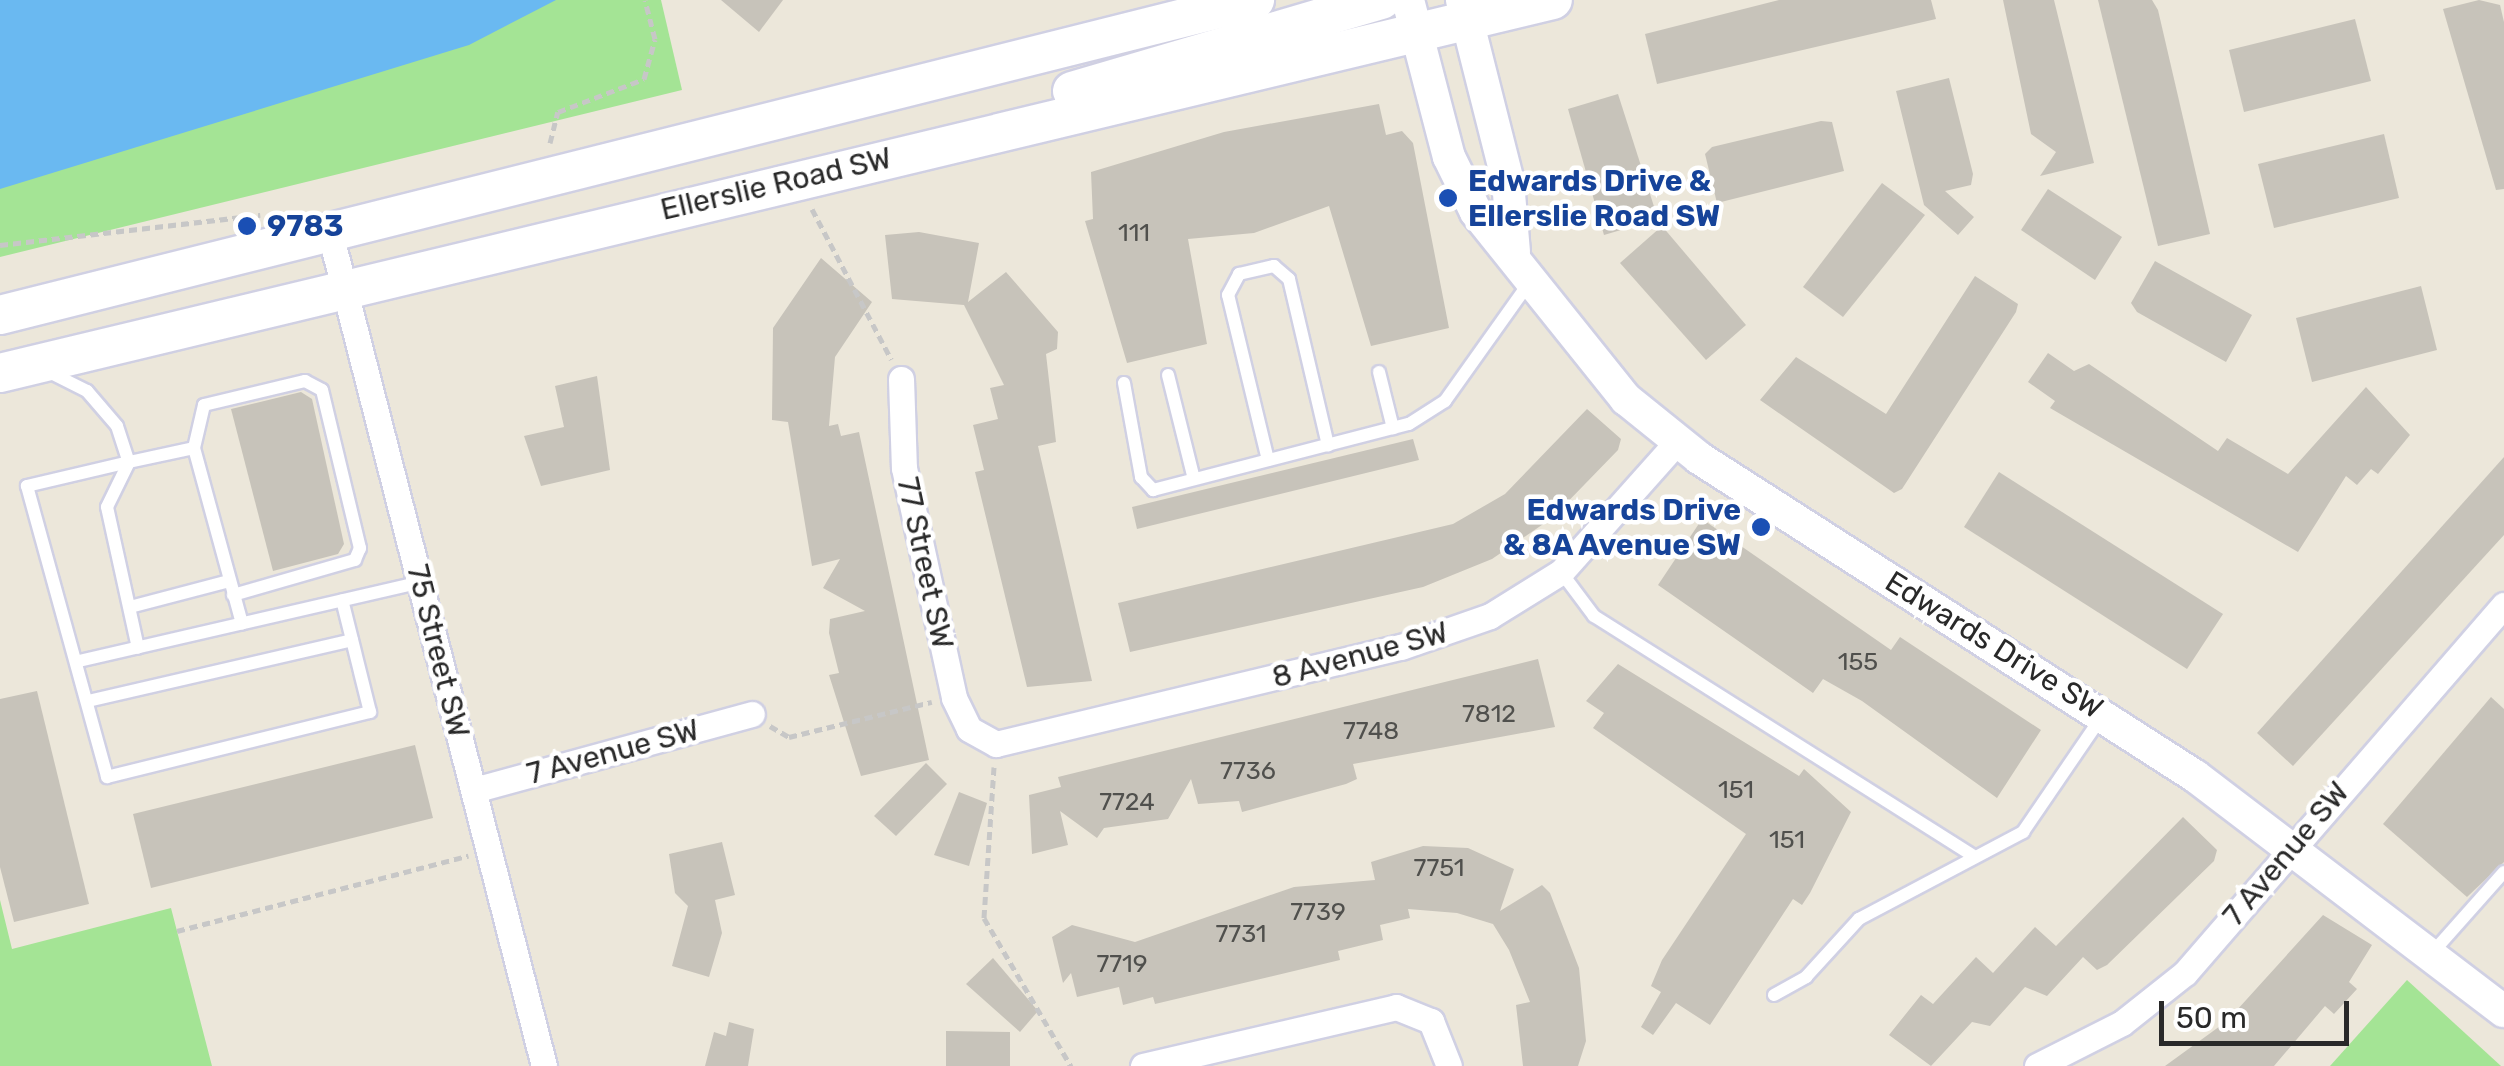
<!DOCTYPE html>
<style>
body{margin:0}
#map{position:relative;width:2504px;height:1066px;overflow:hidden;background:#ece7da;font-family:Rubik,sans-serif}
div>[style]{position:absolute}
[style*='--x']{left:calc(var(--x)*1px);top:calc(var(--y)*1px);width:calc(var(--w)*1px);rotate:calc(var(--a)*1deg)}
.green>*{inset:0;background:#a4e495}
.water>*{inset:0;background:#6ab9f1}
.building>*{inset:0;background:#c7c3ba}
.path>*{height:5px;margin-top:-2.5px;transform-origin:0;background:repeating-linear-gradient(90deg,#c7c7c7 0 8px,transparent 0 13px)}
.roads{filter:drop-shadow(2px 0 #d0d0e3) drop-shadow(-2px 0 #d0d0e3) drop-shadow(0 2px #d0d0e3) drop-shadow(0 -2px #d0d0e3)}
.service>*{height:12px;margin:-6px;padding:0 6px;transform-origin:6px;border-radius:6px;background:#fff}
.minor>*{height:25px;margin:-12.5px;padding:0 12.5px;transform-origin:12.5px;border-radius:12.5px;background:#fff}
.tertiary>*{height:32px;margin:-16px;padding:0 16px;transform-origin:16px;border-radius:16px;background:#fff}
.secondary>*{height:38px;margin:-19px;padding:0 19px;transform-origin:19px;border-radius:19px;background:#fff}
.dots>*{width:28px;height:28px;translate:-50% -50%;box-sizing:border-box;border:5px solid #fff;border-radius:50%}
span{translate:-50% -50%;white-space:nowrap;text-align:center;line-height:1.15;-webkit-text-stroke:9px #fff;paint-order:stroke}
.number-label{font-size:25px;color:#50504d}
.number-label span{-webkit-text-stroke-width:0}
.transit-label{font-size:30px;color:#164399;font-weight:700}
.left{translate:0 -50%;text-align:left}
.right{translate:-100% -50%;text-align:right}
.street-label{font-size:30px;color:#292929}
.scale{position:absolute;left:2159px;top:1001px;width:190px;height:45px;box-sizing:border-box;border:5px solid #292929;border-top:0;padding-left:12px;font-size:30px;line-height:35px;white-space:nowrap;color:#292929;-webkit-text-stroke:8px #fff;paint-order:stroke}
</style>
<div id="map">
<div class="green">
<div style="clip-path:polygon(0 0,661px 0,682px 90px,0 257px)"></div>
<div style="clip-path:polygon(0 900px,12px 949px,171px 908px,212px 1066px,0 1066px)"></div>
<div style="clip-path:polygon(2407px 980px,2501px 1066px,2330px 1066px)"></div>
</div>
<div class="water">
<div style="clip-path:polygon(0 0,556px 0,469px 45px,0 189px)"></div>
</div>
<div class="building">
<div style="clip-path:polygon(721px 0,783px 0,759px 32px)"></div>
<div style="clip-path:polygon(1779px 0,1931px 0,1936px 19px,1657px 84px,1645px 34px)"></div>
<div style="clip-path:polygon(2003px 0,2054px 0,2094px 163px,2040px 176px,2056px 152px,2031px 134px)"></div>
<div style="clip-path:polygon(2098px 0,2152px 0,2158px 10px,2210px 234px,2158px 246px)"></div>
<div style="clip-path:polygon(2479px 0,2500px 5px,2504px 22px,2504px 189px,2496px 190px,2443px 9px)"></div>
<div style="clip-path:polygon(2355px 19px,2371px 81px,2244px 112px,2229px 50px)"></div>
<div style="clip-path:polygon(1949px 78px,1973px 174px,1971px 185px,1945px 191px,1974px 217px,1958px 235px,1924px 205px,1896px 91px)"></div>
<div style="clip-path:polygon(1618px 94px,1658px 219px,1604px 235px,1568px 109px)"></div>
<div style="clip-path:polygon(1379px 104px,1386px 135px,1402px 131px,1413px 143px,1449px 328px,1371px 346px,1329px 206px,1254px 233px,1188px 239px,1207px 344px,1127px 363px,1085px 221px,1093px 219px,1091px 172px,1224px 132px)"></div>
<div style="clip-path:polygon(1821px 121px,1832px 122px,1844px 171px,1717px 203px,1705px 154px,1712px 147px)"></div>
<div style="clip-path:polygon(2384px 134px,2399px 198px,2274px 228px,2258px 164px)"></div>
<div style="clip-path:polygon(1882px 183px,1925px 215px,1843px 317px,1803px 287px)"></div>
<div style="clip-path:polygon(2048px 189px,2122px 237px,2095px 280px,2021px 230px)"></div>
<div style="clip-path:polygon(1662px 226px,1746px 325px,1706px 360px,1620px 263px)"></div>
<div style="clip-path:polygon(919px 232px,979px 243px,968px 302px,1006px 272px,1058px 332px,1057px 349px,1046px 354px,1056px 442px,1038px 446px,1092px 681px,1027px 687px,975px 472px,984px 470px,973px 425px,998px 419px,990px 388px,1004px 385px,964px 305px,892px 299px,885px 235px)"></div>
<div style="clip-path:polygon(821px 258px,872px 302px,835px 357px,829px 426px,838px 424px,841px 436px,859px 432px,929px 760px,861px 776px,829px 675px,839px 673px,829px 633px,830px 619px,865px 611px,823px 588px,840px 559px,812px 566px,788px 422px,772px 420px,773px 328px)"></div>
<div style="clip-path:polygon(2155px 261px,2252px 315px,2226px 362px,2137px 312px,2131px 303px)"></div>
<div style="clip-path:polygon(1975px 276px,2018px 304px,2016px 312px,1902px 489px,1894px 493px,1760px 400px,1796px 357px,1886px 414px)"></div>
<div style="clip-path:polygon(2421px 286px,2437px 350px,2312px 382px,2296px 318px)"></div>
<div style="clip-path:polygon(2048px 353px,2074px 371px,2089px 364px,2218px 451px,2227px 438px,2288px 474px,2366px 387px,2410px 435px,2378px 474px,2371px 469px,2357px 485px,2346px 476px,2298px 552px,2050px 408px,2055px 401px,2028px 382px)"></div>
<div style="clip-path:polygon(597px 376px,610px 470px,541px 486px,524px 436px,564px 427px,555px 386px)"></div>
<div style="clip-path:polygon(301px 392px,312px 399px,344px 544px,338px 554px,273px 571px,231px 409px)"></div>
<div style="clip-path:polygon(1587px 409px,1621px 439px,1618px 450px,1552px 518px,1492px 559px,1423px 587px,1130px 652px,1118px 603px,1453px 524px,1505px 494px)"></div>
<div style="clip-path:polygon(1413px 439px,1419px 460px,1137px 529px,1132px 507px)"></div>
<div style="clip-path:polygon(2504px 457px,2504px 535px,2293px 766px,2257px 733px)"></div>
<div style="clip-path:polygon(1999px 472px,2223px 614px,2187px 669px,1964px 527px)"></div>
<div style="clip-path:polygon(1702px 519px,1891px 650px,1900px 637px,2041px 730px,1997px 798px,1862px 701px,1823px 679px,1813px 693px,1658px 585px)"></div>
<div style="clip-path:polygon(1538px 659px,1555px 727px,1353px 764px,1357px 779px,1346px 784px,1242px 812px,1239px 801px,1198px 804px,1191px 779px,1168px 819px,1104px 828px,1097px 838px,1060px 811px,1068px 845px,1032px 854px,1029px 795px,1061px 787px,1058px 777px)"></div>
<div style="clip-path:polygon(1618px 664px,1799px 776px,1804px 769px,1851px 812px,1810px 893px,1802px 905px,1793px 899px,1710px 1025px,1676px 1003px,1653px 1035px,1641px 1027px,1661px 992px,1651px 986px,1662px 960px,1746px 834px,1593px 728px,1604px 713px,1586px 701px)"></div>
<div style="clip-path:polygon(37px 691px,89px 904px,14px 922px,0 867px,0 699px)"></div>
<div style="clip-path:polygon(2491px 697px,2504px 709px,2504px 862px,2467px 897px,2383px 824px)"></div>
<div style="clip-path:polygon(415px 745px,433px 818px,151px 888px,133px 814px)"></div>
<div style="clip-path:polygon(926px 763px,947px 784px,896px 836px,874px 816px)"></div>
<div style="clip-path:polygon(959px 792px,987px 803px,969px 866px,934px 855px)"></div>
<div style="clip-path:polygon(2183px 817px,2217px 850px,2214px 861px,2107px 965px,2097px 970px,2083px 957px,2047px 996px,2025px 987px,1990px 1026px,1972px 1022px,1931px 1066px,1889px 1035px,1921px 995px,1933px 1004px,1976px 957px,1993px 973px,2035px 927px,2056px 946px)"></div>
<div style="clip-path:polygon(722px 842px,735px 895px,715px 900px,722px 933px,709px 977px,672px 966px,688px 906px,675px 893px,669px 854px)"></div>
<div style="clip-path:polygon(1423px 846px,1468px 848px,1514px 869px,1500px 911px,1542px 885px,1550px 893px,1579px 968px,1586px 1041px,1578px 1066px,1523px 1066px,1516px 1005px,1530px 1002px,1509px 950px,1493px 924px,1457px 913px,1408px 909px,1410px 918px,1380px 925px,1383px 940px,1338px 951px,1340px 960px,1155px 1004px,1153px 997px,1123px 1005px,1119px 987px,1077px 997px,1071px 973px,1063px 983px,1052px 937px,1072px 925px,1135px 942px,1294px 887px,1375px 880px,1371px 862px)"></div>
<div style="clip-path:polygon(2323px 915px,2372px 945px,2349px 982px,2357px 989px,2334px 1014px,2325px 1006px,2274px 1066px,2165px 1066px,2227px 1021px)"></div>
<div style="clip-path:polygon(993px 958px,1038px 1011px,1020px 1032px,966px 984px)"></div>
<div style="clip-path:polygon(729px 1022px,754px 1029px,748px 1066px,705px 1066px,714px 1032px,726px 1036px)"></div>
<div style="clip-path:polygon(946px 1031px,1010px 1032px,1010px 1066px,946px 1066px)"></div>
</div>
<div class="path">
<div style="--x:550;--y:143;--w:32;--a:-76"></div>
<div style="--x:558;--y:112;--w:92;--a:-21"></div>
<div style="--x:644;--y:79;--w:41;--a:-74.6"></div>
<div style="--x:655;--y:39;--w:40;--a:-104.4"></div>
<div style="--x:812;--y:209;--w:170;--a:62.2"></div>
<div style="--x:0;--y:245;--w:262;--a:-6.6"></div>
<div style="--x:770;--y:726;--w:22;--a:30"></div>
<div style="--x:789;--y:737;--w:147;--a:-13.8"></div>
<div style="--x:994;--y:767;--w:151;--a:93.8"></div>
<div style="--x:984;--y:918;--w:172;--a:59.6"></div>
<div style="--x:177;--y:931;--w:301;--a:-14.5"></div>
</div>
<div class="roads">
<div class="service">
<div style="--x:47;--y:371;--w:45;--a:26.6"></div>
<div style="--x:87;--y:391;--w:46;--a:49.4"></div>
<div style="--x:117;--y:426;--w:38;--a:72"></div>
<div style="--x:129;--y:462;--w:66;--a:-12.2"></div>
<div style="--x:194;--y:448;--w:182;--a:74.7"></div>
<div style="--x:1379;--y:372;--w:58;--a:76"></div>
<div style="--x:1168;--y:375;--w:107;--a:76"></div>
<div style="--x:1124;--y:383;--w:96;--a:79.7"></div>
<div style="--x:1141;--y:477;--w:18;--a:47"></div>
<div style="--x:1153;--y:490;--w:264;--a:-14.5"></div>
<div style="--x:1409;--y:424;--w:43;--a:-32.6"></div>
<div style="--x:1445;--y:401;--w:145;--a:-54.6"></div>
<div style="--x:194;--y:448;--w:44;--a:-76.9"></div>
<div style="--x:204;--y:405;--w:104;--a:-13.4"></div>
<div style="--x:305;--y:381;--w:19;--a:28"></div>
<div style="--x:322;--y:390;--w:163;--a:76.5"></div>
<div style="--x:360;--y:548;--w:13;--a:113"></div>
<div style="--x:355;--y:560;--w:127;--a:164"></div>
<div style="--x:1268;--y:460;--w:170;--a:-103.6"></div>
<div style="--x:1228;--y:295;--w:24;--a:-62"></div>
<div style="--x:1239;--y:274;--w:36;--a:-13"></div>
<div style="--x:1274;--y:266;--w:20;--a:41"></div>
<div style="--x:1289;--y:279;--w:171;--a:76.8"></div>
<div style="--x:129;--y:462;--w:105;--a:166.8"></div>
<div style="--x:27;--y:486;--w:302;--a:74.6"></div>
<div style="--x:107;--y:777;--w:271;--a:-13.9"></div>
<div style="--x:370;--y:712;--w:115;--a:-104"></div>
<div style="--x:129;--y:462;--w:50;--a:116.1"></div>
<div style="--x:107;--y:507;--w:144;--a:77.6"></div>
<div style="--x:1561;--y:572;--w:55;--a:53.1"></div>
<div style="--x:1594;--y:616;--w:447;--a:32.3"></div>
<div style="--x:130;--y:607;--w:102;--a:-14.7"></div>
<div style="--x:79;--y:661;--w:351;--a:-13"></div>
<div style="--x:88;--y:701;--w:271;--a:-13"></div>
<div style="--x:2433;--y:952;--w:107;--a:-48.4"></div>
<div style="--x:1774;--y:995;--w:37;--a:-29"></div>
<div style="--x:1806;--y:977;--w:79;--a:-47.6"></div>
<div style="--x:1859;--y:919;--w:186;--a:-27.9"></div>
<div style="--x:2023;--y:832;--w:137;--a:-55.7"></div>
</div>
<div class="minor">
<div style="--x:331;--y:237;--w:856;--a:75.59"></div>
<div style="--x:901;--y:379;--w:89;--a:88.1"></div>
<div style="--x:904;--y:468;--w:235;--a:77.7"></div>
<div style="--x:954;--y:698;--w:34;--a:64"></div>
<div style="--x:969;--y:729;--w:31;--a:29"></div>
<div style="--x:996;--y:744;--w:416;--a:-13.5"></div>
<div style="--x:1401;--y:647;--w:94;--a:-19.2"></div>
<div style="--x:1490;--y:616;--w:84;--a:-31.8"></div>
<div style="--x:1561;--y:572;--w:173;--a:-48.3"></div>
<div style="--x:474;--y:790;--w:288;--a:-15.3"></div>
<div style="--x:1143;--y:1066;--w:260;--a:-13.1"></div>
<div style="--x:1396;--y:1007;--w:38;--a:22"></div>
<div style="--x:1431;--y:1021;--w:48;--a:68.2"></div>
<div style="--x:2037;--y:1066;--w:95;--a:-26.8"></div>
<div style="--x:2122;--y:1023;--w:80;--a:-38.4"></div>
<div style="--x:2185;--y:973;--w:487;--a:-49.1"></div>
</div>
<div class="tertiary">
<div style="--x:1408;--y:0;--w:162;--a:75.4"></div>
<div style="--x:1449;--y:157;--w:61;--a:63.9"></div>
<div style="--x:1476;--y:212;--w:240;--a:51.3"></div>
<div style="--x:1626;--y:399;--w:94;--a:38.9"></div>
<div style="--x:1699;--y:458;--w:589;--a:32.67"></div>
<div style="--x:2195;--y:776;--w:388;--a:37.3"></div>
<div style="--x:1462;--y:0;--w:188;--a:75.8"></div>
<div style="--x:1508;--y:182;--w:70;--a:85.1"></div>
</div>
<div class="secondary">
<div style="--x:1072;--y:91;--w:323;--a:-16.4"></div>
<div style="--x:0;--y:315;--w:1294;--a:-14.09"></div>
<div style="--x:0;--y:373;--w:1597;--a:-13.51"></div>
</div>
</div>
<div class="dots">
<div style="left:1448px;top:198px;background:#1a4fb4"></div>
<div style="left:247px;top:226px;background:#1a4fb4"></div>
<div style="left:1761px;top:527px;background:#1a4fb4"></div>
</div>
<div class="number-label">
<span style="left:1134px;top:233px">111</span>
<span style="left:1858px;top:662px">155</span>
<span style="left:1489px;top:714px">7812</span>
<span style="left:1371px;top:731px">7748</span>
<span style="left:1248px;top:771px">7736</span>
<span style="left:1736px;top:790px">151</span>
<span style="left:1127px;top:802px">7724</span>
<span style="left:1787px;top:840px">151</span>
<span style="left:1439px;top:868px">7751</span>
<span style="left:1318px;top:912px">7739</span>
<span style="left:1241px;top:934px">7731</span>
<span style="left:1122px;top:964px">7719</span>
</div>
<div class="transit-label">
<span class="left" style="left:1468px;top:198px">Edwards Drive &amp;<br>Ellerslie Road SW</span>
<span class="left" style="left:267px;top:226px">9783</span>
<span class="right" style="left:1741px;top:527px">Edwards Drive<br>&amp; 8A Avenue SW</span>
</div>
<div class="street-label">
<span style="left:776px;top:184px;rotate:-13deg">Ellerslie Road SW</span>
<span style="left:925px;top:563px;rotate:78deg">77 Street SW</span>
<span style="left:1994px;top:645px;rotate:32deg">Edwards Drive SW</span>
<span style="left:438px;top:651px;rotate:76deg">75 Street SW</span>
<span style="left:1360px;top:655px;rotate:-15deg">8 Avenue SW</span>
<span style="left:613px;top:752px;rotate:-15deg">7 Avenue SW</span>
<span style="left:2286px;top:854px;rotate:-50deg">7 Avenue SW</span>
</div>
<div class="scale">50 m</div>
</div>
